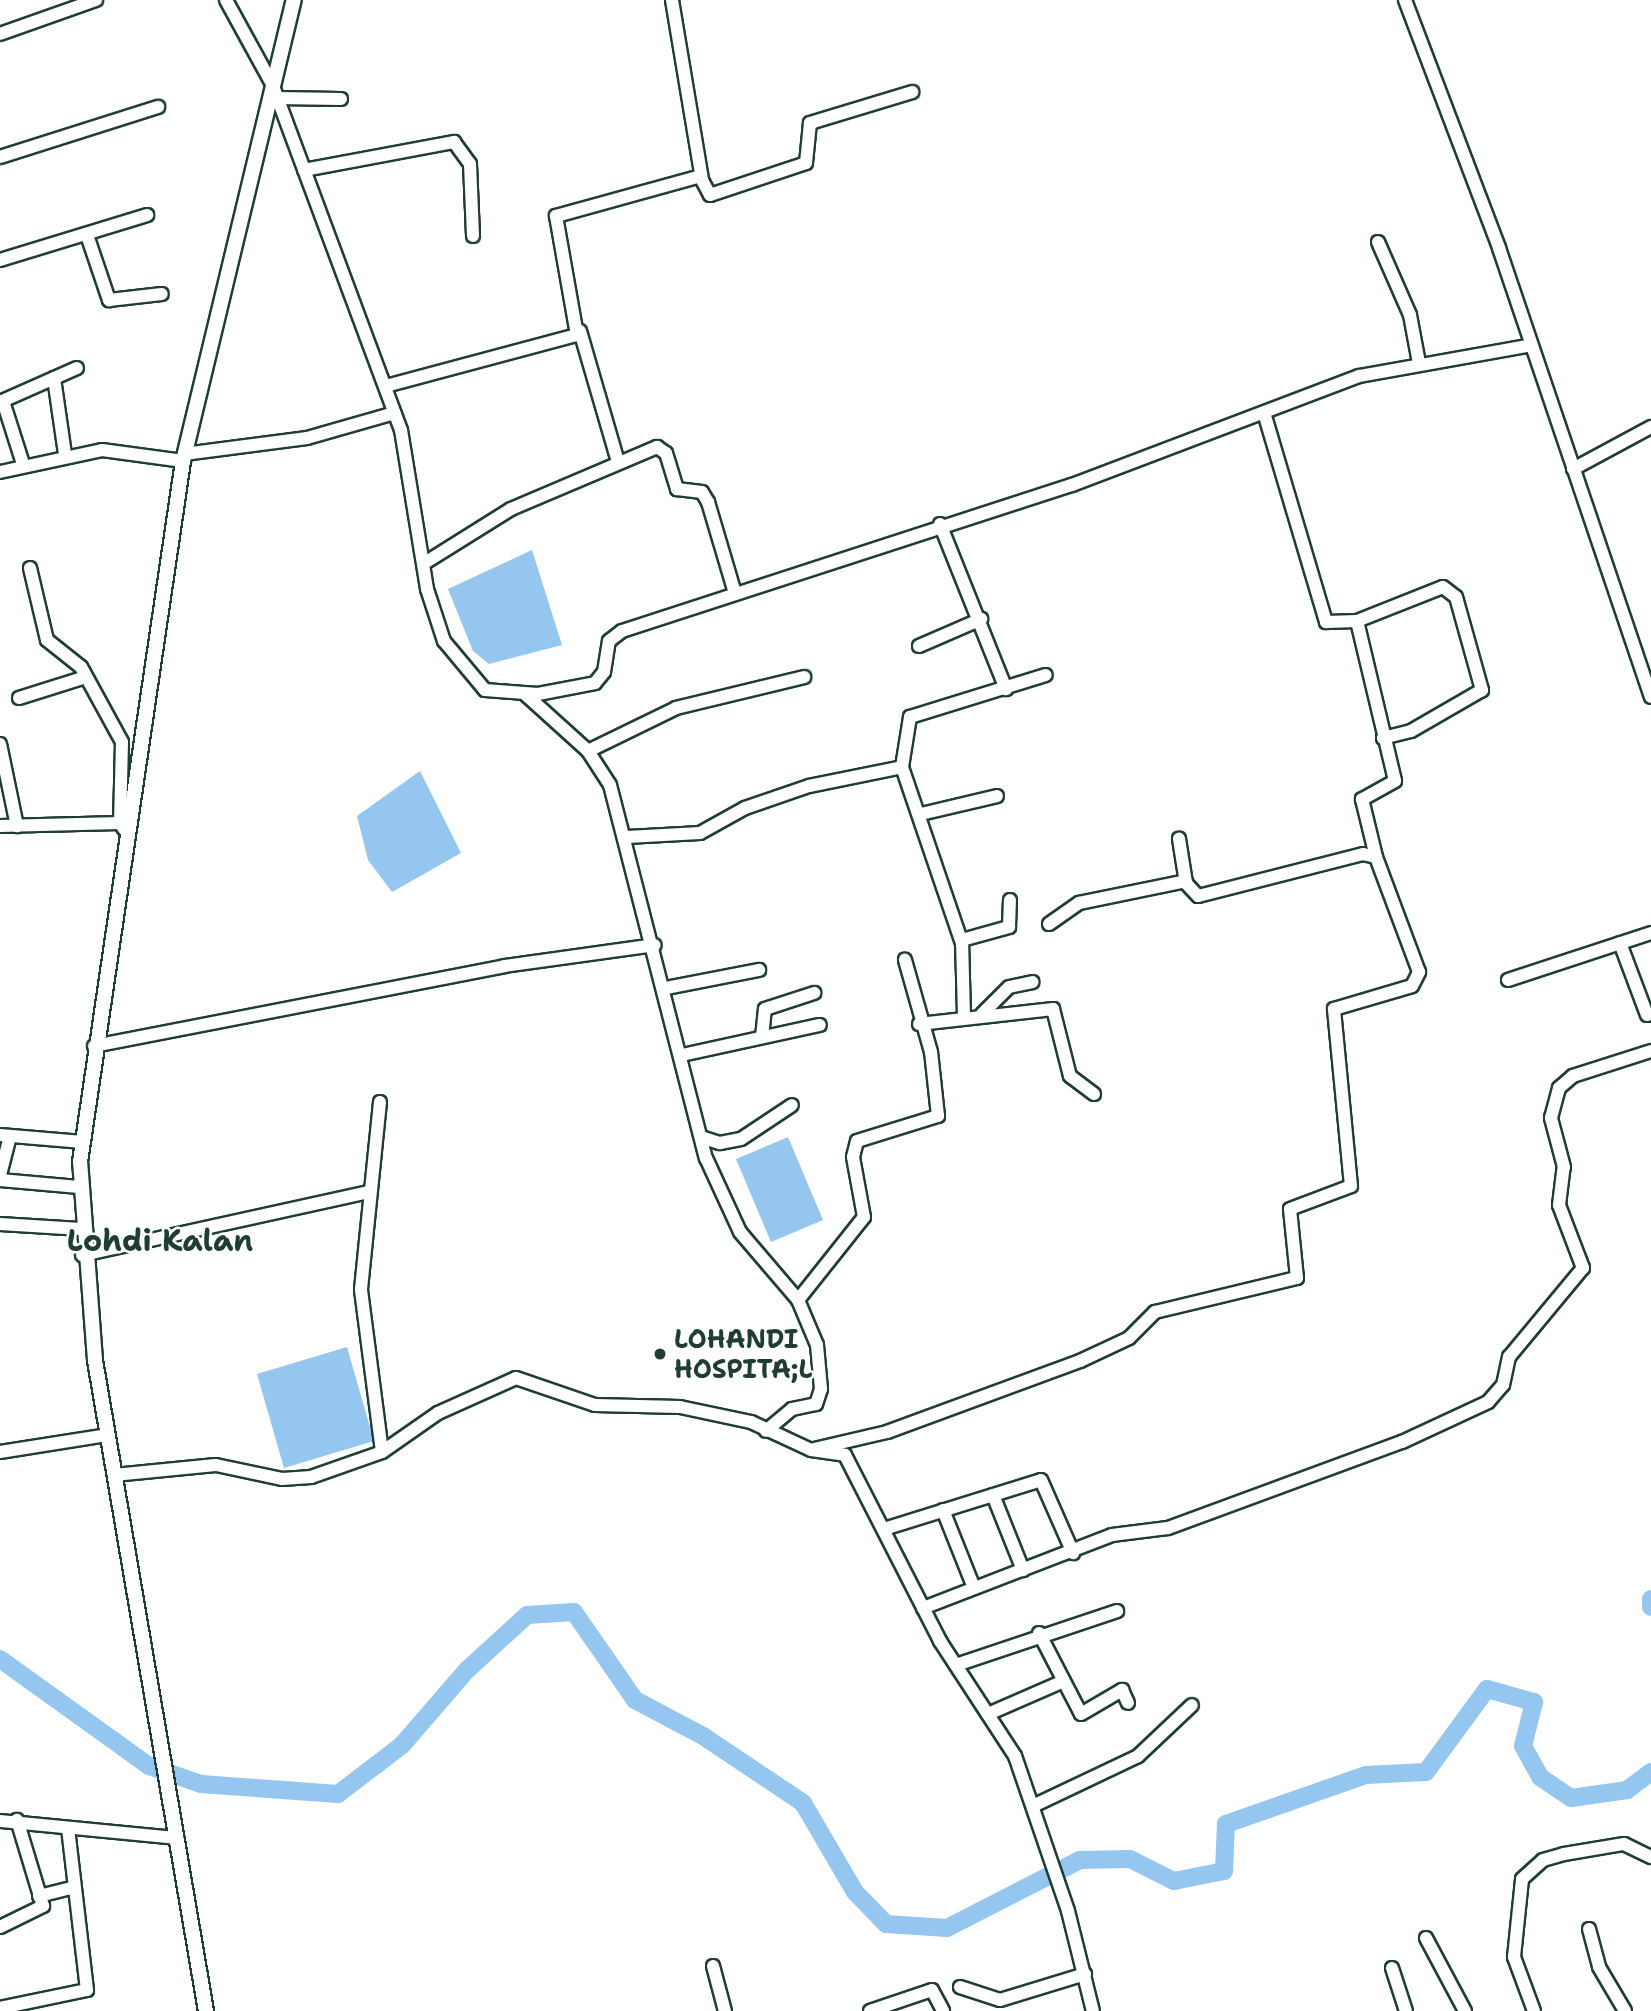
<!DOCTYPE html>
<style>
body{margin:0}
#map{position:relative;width:1651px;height:2011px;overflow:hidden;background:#fff;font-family:"Shantell Sans",sans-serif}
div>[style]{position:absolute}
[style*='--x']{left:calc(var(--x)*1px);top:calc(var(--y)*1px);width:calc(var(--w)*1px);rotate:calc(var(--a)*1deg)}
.water>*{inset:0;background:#94c6f0}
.river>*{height:18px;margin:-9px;padding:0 9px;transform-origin:9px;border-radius:9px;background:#94c6f0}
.roads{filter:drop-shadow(2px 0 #1f3d34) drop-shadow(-2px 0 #1f3d34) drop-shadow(0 2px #1f3d34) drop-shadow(0 -2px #1f3d34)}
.minor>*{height:12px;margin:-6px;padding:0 6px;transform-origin:6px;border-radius:6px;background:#fff}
.tertiary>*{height:14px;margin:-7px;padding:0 7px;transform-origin:7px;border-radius:7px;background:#fff}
.dots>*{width:19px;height:19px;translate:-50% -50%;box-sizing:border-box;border:4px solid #fff;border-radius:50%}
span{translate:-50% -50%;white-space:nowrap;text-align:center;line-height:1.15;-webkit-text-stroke:5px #fff;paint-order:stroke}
.poi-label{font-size:26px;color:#1f3d34;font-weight:700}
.left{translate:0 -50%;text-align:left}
.quarter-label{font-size:30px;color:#1f3d34;font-weight:700}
</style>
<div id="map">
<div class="water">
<div style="clip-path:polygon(532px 550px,562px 645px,489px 664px,473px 651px,448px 589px)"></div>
<div style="clip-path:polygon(420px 771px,461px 853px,392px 892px,368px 860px,357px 816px)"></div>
<div style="clip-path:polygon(788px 1137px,823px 1220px,771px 1242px,736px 1159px)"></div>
<div style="clip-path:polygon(347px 1347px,374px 1441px,284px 1468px,257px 1374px)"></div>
</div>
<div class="river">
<div style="--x:1651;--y:1599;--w:8;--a:90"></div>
<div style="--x:0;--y:1659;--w:183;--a:35.7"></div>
<div style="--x:149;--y:1766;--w:55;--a:19.1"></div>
<div style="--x:201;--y:1784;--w:137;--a:4.2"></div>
<div style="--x:338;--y:1794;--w:81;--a:-37.4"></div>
<div style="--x:402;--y:1745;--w:99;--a:-49.1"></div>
<div style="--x:467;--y:1670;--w:81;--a:-42.5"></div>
<div style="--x:527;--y:1615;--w:47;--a:-3.7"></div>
<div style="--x:574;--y:1612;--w:107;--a:55.3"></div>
<div style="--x:635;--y:1700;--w:77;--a:27.9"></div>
<div style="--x:703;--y:1736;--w:120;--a:33.8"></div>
<div style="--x:803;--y:1803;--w:103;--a:59.7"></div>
<div style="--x:855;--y:1892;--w:45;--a:45.9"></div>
<div style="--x:886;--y:1924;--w:61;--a:3.8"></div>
<div style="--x:947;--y:1928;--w:149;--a:-27.1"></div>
<div style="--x:1080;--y:1860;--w:50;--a:-1.1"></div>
<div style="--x:1130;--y:1859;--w:49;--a:26.6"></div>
<div style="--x:1174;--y:1881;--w:51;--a:-11.3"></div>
<div style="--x:1224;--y:1871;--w:47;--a:-87.6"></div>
<div style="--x:1226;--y:1824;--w:148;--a:-19.3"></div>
<div style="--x:1366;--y:1775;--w:60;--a:-2.9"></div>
<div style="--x:1426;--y:1772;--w:103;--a:-53.7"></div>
<div style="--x:1487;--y:1689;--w:49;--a:15.5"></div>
<div style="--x:1534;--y:1702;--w:45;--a:104"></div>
<div style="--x:1523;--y:1746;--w:35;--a:61"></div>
<div style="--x:1540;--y:1777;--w:37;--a:34"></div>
<div style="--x:1571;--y:1798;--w:57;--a:-8.1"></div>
<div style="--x:1627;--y:1790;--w:30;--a:-37"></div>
</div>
<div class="roads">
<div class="minor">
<div style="--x:226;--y:0;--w:98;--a:61.3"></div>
<div style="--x:273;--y:86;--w:367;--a:69.6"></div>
<div style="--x:401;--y:430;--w:161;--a:80.7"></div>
<div style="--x:427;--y:589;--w:55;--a:71.9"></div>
<div style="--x:444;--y:641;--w:64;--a:50.1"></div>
<div style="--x:485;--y:690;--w:53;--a:4.3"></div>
<div style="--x:538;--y:694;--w:58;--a:-10.9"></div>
<div style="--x:595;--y:683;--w:14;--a:-51"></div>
<div style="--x:604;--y:672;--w:31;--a:-81"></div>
<div style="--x:609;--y:641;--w:16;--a:-38"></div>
<div style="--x:622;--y:631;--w:473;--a:-18"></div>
<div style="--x:1072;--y:485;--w:307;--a:-20.8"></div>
<div style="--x:1359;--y:376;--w:171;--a:-10.1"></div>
<div style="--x:672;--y:0;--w:182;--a:80.5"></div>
<div style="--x:702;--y:180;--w:17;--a:62"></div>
<div style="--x:710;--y:195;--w:101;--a:-18.4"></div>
<div style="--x:806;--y:163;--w:40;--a:-84.3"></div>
<div style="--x:810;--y:123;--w:107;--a:-16.9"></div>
<div style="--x:1405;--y:0;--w:265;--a:69.2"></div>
<div style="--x:1499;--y:248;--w:474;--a:71.3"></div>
<div style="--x:0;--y:34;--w:102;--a:-19.5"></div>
<div style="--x:277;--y:98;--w:64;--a:0.9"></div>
<div style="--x:0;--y:157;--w:166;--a:-17.6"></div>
<div style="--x:304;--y:170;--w:153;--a:-10.6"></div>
<div style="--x:454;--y:142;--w:27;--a:54"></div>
<div style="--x:470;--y:164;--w:72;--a:87.6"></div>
<div style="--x:87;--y:235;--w:69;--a:71.3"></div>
<div style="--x:109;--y:300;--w:53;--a:-6.5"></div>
<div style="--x:1378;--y:242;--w:80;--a:66.3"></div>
<div style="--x:1410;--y:315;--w:49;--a:79.4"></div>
<div style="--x:0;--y:260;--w:154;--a:-17"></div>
<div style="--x:580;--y:331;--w:136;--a:73.8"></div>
<div style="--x:54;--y:378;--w:77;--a:81.8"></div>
<div style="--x:386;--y:386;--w:198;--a:-15"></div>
<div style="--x:577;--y:335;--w:121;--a:-100"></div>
<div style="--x:556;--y:216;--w:150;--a:-15.4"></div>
<div style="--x:3;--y:401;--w:66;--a:72.4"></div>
<div style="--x:0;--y:402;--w:84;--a:-23.8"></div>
<div style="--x:1265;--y:416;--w:215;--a:73.5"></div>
<div style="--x:1326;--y:622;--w:31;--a:-2"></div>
<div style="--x:1357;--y:621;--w:92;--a:-21.6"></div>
<div style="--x:1443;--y:587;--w:16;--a:38"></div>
<div style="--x:1456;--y:597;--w:97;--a:74.4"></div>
<div style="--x:1482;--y:690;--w:82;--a:150"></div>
<div style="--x:1411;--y:731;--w:29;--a:166"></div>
<div style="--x:184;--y:454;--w:124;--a:-7.4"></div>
<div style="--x:307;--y:438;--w:91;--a:-15.9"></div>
<div style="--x:1573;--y:469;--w:89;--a:-28.3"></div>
<div style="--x:0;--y:472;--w:104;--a:-12.2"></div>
<div style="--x:102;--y:450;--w:82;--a:7.7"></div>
<div style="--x:940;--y:524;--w:178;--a:68.2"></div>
<div style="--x:423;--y:564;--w:104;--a:-32"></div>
<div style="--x:511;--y:509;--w:159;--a:-23"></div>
<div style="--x:657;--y:447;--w:11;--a:34"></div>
<div style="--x:666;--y:453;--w:38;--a:73"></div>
<div style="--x:677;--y:489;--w:25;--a:7"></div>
<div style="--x:702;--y:492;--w:12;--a:59"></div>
<div style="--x:708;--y:502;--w:95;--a:73.5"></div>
<div style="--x:30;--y:568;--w:74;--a:76.7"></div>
<div style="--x:47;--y:640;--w:43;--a:38.5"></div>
<div style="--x:81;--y:667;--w:85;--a:61.3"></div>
<div style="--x:122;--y:742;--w:81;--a:91.4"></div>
<div style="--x:1357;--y:621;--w:164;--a:76.6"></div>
<div style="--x:1395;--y:781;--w:38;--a:151"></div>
<div style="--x:1362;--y:799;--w:60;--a:76.4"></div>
<div style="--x:919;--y:646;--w:68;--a:-23.5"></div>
<div style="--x:525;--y:694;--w:85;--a:42.1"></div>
<div style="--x:588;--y:751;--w:40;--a:57.1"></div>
<div style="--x:610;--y:785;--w:385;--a:75.6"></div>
<div style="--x:706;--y:1158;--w:81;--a:65.3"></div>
<div style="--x:740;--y:1232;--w:89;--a:49.5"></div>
<div style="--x:798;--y:1300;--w:49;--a:67.1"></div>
<div style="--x:817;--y:1345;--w:44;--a:84.8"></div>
<div style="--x:821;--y:1389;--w:16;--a:108"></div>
<div style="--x:816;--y:1404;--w:25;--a:168"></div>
<div style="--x:792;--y:1409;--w:34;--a:140"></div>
<div style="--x:19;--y:698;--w:70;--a:-17.4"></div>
<div style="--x:0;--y:744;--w:84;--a:78.3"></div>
<div style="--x:588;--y:751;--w:98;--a:-26"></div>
<div style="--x:676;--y:708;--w:132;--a:-13.6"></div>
<div style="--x:902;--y:767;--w:51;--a:-80.9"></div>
<div style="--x:910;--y:717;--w:142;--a:-17.2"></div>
<div style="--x:921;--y:814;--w:78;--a:-13.3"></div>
<div style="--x:0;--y:826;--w:120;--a:-1.4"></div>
<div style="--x:120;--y:823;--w:7;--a:56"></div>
<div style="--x:627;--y:837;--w:73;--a:-3.1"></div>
<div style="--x:700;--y:833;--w:51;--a:-29.1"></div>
<div style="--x:745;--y:808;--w:68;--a:-19"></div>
<div style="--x:809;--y:786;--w:95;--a:-11.5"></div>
<div style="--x:902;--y:767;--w:186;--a:71.2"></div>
<div style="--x:1049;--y:924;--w:37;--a:-35"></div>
<div style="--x:1079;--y:903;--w:109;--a:-11.6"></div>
<div style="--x:1620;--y:943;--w:77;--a:69.4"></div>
<div style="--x:1508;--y:980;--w:151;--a:-18.2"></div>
<div style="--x:666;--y:988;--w:95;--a:-11"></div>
<div style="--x:982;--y:1014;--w:38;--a:-45"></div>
<div style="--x:1009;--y:987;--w:24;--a:-12"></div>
<div style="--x:964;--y:1016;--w:76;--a:-91.5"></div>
<div style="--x:962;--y:940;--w:49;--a:-15.5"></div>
<div style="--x:1009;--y:927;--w:27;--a:-88"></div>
<div style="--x:919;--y:1024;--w:135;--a:-6.4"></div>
<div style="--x:1053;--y:1009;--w:69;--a:75.8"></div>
<div style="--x:1070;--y:1076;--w:30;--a:37"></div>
<div style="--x:762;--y:1037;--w:28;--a:-84"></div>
<div style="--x:765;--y:1009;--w:52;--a:-18.1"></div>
<div style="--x:94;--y:1046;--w:418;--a:-11"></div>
<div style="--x:504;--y:966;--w:152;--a:-7.9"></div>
<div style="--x:682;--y:1055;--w:141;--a:-12.3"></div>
<div style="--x:380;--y:1102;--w:189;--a:95.8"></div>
<div style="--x:361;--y:1290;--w:163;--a:82.6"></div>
<div style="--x:0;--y:1135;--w:83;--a:4.8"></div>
<div style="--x:701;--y:1137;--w:20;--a:18"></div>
<div style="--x:720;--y:1143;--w:21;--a:-11"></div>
<div style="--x:741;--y:1139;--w:61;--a:-33.7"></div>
<div style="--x:0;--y:1175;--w:40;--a:-75.6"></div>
<div style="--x:0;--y:1180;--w:79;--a:5.1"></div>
<div style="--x:0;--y:1224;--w:81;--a:3.5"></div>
<div style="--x:82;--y:1255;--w:294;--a:-12.4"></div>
<div style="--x:798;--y:1300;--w:106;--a:-51.5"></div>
<div style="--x:864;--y:1217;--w:61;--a:-100.4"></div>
<div style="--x:853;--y:1157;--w:16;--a:-76"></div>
<div style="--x:857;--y:1141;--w:85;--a:-17.2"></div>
<div style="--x:938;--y:1116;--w:64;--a:-96.2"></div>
<div style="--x:931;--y:1052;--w:96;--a:-105.8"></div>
<div style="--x:814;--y:1449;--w:75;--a:-13.1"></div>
<div style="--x:887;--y:1432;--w:206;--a:-20.2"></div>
<div style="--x:1080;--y:1361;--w:54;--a:-25.1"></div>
<div style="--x:1129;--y:1338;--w:37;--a:-45"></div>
<div style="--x:1155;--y:1312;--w:146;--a:-13.5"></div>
<div style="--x:1297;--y:1278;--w:69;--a:-95.8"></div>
<div style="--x:1290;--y:1209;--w:65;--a:-20.7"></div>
<div style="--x:1351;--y:1186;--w:178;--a:-95.5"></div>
<div style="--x:1334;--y:1009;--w:81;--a:-16.4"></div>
<div style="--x:1412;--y:986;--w:16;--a:-63"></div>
<div style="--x:1419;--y:972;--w:123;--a:-110.5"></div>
<div style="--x:1376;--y:857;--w:13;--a:-167"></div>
<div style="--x:1363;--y:854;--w:170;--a:165.7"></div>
<div style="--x:1198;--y:896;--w:18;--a:-133"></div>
<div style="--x:1186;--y:883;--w:45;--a:-99"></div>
<div style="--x:0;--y:1452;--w:108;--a:-9"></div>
<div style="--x:114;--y:1475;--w:102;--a:-5.6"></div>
<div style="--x:216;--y:1465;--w:67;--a:12"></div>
<div style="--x:282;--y:1479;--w:29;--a:-4"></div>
<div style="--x:311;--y:1477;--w:75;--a:-19.4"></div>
<div style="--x:382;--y:1452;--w:68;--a:-34.9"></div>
<div style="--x:438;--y:1413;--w:85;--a:-24.2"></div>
<div style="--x:516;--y:1378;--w:83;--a:18.9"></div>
<div style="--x:595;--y:1405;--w:85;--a:1.3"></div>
<div style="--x:680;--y:1407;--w:73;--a:11.9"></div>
<div style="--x:751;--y:1422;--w:66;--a:25"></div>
<div style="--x:811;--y:1450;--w:34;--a:8"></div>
<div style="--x:845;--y:1455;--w:209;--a:62.9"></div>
<div style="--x:940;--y:1641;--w:137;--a:56.9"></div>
<div style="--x:1015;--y:1756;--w:164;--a:71.1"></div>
<div style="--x:1068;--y:1911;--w:103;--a:76"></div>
<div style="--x:993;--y:1495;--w:81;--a:68.2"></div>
<div style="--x:943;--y:1510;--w:84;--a:68.3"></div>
<div style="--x:884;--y:1529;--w:164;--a:-17.3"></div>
<div style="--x:1041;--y:1480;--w:80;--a:66.3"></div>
<div style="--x:923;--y:1608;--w:203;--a:-21.1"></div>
<div style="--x:1112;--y:1535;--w:56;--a:-7.1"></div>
<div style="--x:1168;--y:1528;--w:249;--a:-20.2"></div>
<div style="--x:1402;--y:1442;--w:95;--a:-24.9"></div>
<div style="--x:1488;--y:1402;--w:23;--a:-49"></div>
<div style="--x:1503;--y:1385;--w:29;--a:-78"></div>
<div style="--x:1509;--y:1357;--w:116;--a:-50.3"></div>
<div style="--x:1583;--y:1268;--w:67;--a:-110.9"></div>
<div style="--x:1559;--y:1205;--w:38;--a:-83"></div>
<div style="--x:1564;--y:1167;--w:51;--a:-104.9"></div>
<div style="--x:1551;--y:1118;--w:31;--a:-75"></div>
<div style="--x:1559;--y:1088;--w:18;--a:-41"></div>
<div style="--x:1573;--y:1076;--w:82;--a:-17.8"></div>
<div style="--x:1039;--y:1633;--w:91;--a:62.6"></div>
<div style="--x:1081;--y:1714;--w:48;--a:-30.3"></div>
<div style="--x:1122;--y:1690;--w:14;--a:65"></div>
<div style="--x:956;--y:1665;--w:170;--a:-18.5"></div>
<div style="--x:988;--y:1714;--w:77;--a:-23.6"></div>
<div style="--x:1035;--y:1805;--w:114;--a:-25.4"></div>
<div style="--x:1138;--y:1756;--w:74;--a:-43.4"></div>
<div style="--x:0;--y:1821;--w:178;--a:5.5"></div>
<div style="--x:39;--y:1896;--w:33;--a:-14"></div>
<div style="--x:0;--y:1927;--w:48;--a:-26"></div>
<div style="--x:43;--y:1906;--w:90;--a:-106.8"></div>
<div style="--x:1589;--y:1929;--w:39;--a:75"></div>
<div style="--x:1599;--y:1967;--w:51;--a:59.4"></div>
<div style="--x:1426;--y:1938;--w:83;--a:61.9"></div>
<div style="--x:713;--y:1966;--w:47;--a:75.1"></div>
<div style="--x:1392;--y:1968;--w:45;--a:72"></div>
<div style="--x:960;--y:1987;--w:42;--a:18"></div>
<div style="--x:1000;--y:2000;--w:89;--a:-17"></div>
<div style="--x:0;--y:2008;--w:89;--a:-11.7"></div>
<div style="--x:87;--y:1990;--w:163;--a:-96.7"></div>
<div style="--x:870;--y:2011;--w:65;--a:-18.7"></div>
<div style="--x:932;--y:1990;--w:24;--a:62"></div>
<div style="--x:1534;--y:2011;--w:58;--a:-110.3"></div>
<div style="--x:1514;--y:1957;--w:78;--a:-84.1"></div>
<div style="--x:1522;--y:1879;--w:28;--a:-42"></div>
<div style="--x:1543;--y:1860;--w:22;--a:-16"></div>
<div style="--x:1564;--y:1854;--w:61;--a:-9.5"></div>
<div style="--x:1624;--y:1844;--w:30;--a:26"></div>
</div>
<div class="tertiary">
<div style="--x:206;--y:2011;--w:660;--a:-99.68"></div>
<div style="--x:95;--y:1360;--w:199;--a:-94.3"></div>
<div style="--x:80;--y:1162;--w:709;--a:-81.64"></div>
<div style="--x:183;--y:461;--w:474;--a:-76.5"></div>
</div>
</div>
<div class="dots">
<div style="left:660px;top:1354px;background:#1f3d34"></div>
</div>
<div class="poi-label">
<span class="left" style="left:674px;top:1354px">LOHANDI<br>HOSPITA;L</span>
</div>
<div class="quarter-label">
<span style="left:160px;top:1241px">Lohdi Kalan</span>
</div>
</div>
